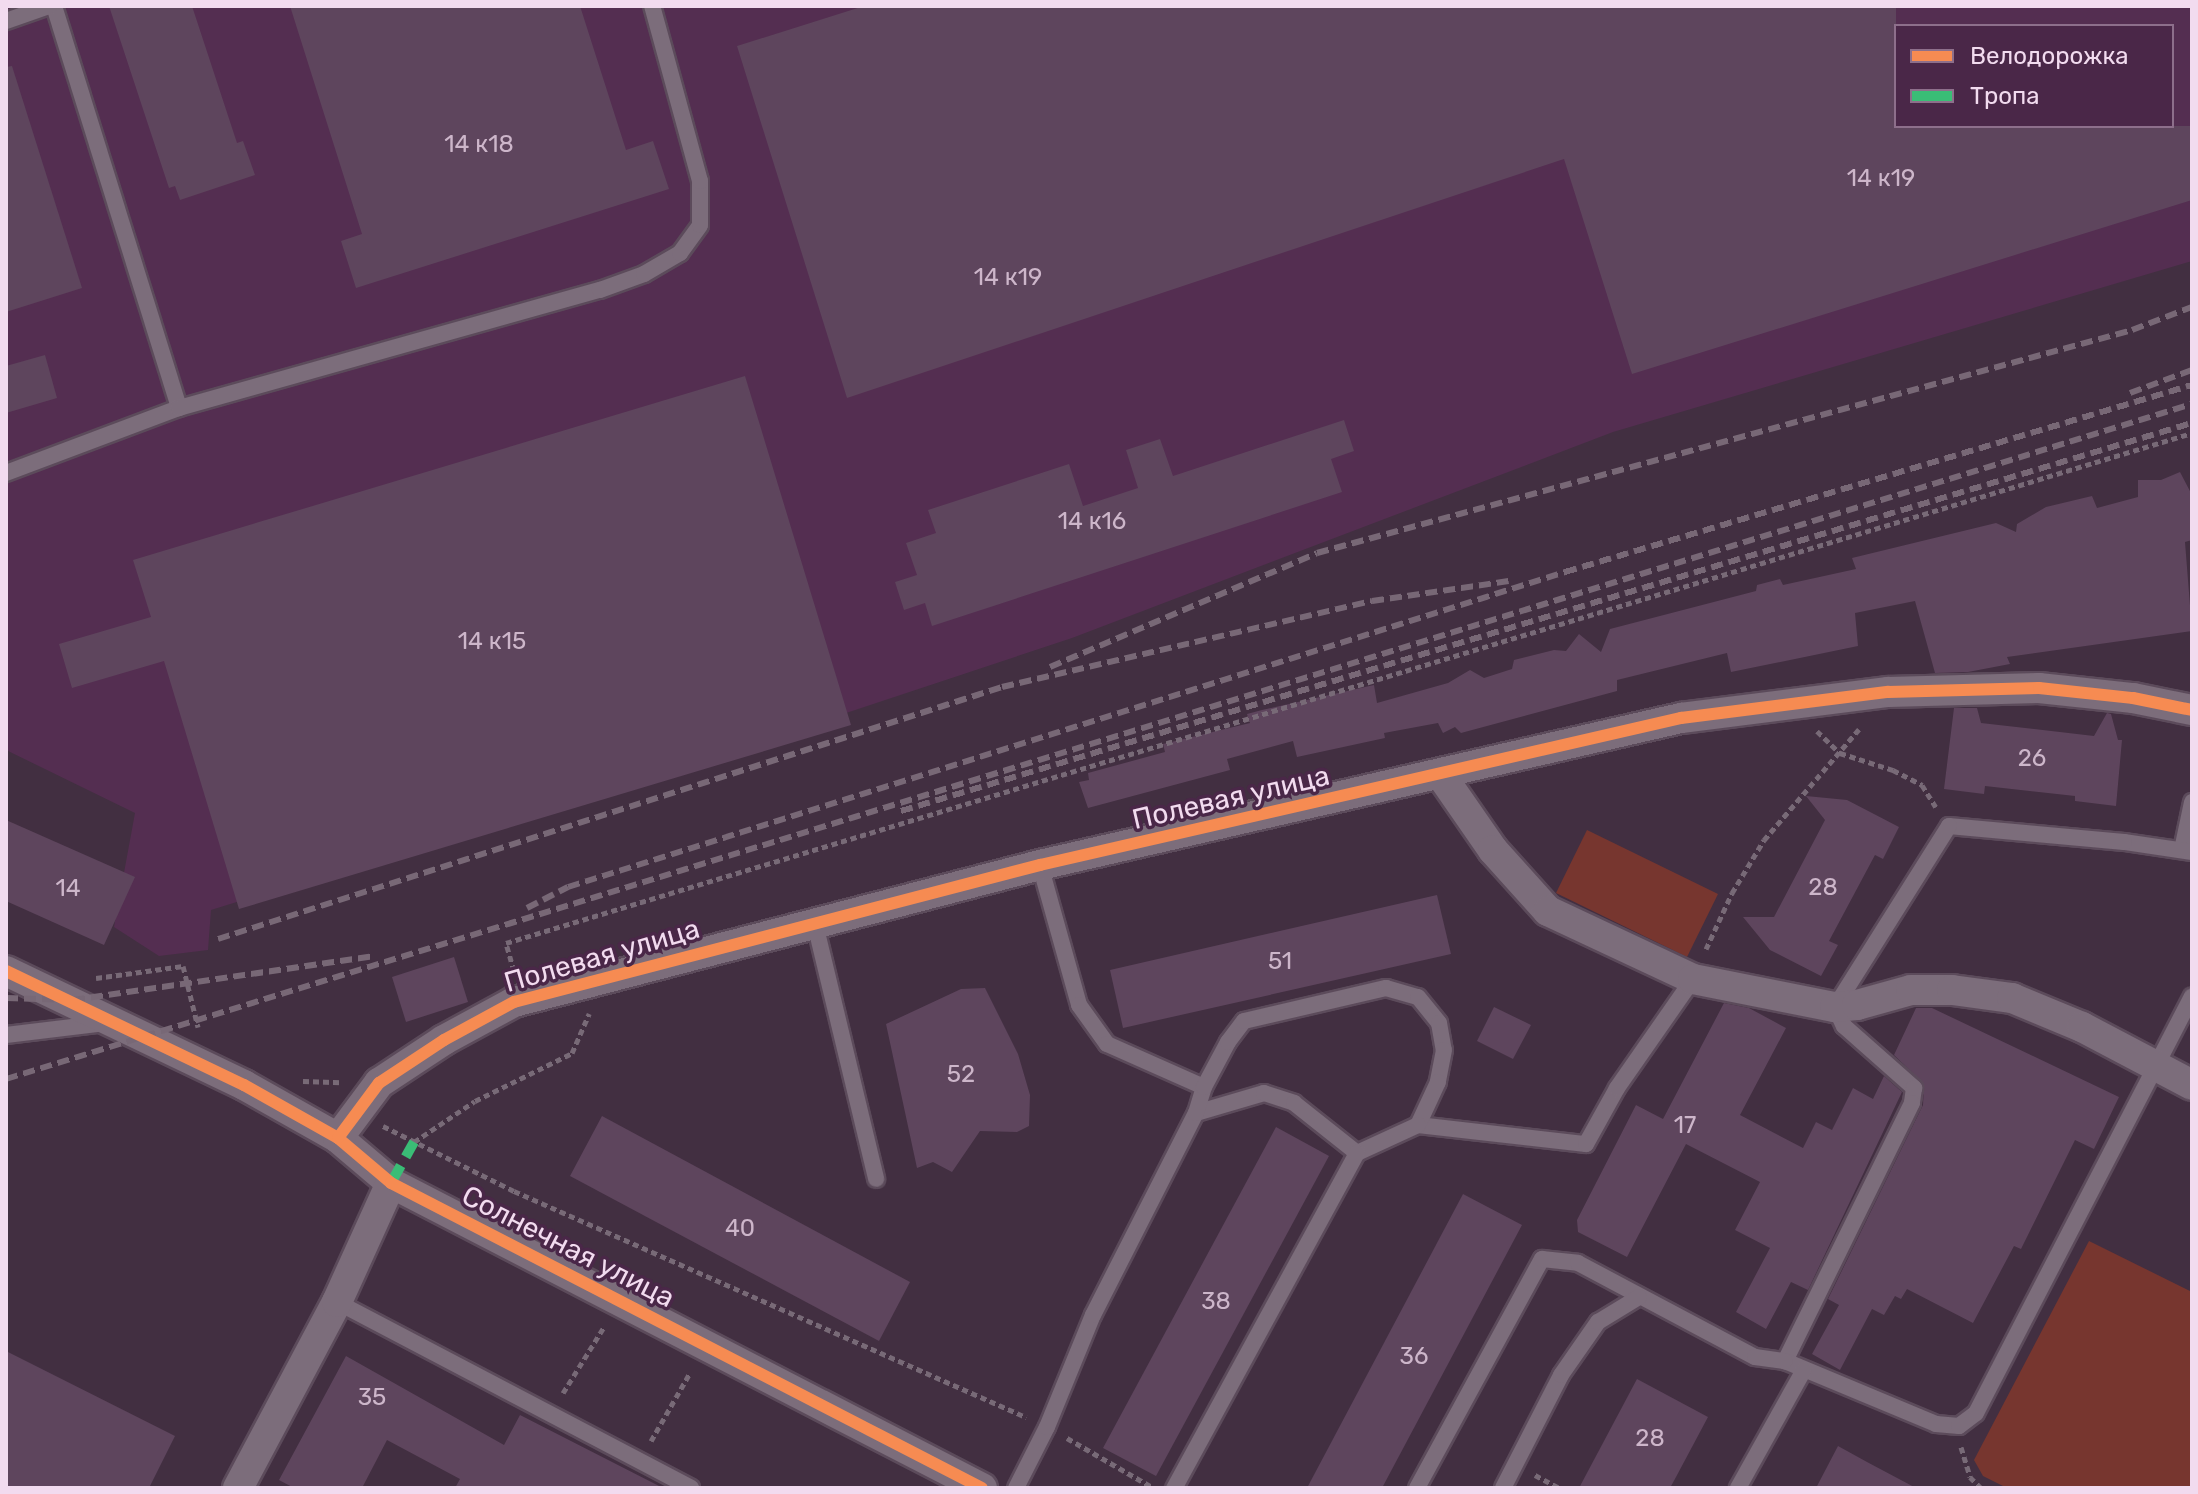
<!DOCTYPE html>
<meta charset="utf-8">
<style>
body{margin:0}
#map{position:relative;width:2198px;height:1494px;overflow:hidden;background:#422f41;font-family:Rubik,sans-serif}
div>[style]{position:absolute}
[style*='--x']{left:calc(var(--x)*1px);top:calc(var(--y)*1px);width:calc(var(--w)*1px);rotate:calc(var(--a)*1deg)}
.built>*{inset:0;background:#542e51}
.green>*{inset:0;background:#77362f}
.building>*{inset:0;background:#5e455d}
.path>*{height:5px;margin-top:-2.5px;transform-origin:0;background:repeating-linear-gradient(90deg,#786a77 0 6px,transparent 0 10px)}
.roads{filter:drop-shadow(2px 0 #5c4b5b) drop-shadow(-2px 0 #5c4b5b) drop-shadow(0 2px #5c4b5b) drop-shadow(0 -2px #5c4b5b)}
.lane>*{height:16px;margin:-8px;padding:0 8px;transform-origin:8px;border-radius:8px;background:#7c6d7b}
.street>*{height:30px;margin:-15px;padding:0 15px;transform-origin:15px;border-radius:15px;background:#7c6d7b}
.rail>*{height:6px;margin-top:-3px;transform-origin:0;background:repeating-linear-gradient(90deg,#786876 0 12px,transparent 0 18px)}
.quiet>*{height:10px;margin-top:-5px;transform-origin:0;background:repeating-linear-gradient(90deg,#3abd76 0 20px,transparent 0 30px)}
.cycleway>*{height:12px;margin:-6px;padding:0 6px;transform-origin:6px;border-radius:6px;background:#f68b52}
span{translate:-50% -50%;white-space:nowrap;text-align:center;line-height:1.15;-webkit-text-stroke:7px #4a2748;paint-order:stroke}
.number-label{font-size:24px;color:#cdb6ca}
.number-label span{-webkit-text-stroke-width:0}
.street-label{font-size:28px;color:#f2dbef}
.frame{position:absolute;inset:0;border:8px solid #f2dbef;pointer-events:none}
.legend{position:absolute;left:1894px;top:24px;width:280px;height:104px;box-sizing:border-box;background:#4a2748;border:2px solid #8d6f8b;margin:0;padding:10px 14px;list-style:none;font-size:24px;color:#f2dbef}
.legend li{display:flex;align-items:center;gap:16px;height:40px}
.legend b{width:40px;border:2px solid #8d6f8b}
</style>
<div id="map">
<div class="built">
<div style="clip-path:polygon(evenodd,6px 6px,2192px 6px,2192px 261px,1613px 432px,1072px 638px,816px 723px,211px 910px,208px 950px,159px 956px,114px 927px,135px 813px,6px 750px,6px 6px,1896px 26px,2172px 26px,2172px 126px,1896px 126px,1896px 26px)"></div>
</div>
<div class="green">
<div style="clip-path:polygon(1587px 830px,1718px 894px,1687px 957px,1556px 893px)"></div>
<div style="clip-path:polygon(2089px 1241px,2192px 1292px,2192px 1488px,2007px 1488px,1983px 1476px,1974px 1460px)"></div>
</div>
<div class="building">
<div style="clip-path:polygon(109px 6px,192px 6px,237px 143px,243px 141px,255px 175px,180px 200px,175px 186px,169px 188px)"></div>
<div style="clip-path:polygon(290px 6px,580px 6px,626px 150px,653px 141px,669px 189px,356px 288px,341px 241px,362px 234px)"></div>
<div style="clip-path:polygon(864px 6px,1896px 6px,1896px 126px,2192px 126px,2192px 200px,1632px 374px,1564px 159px,847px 398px,737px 46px)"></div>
<div style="clip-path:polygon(12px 66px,82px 288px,6px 312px,6px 67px)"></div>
<div style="clip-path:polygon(45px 355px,57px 398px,6px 413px,6px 366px)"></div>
<div style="clip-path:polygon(745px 376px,851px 725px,239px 909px,164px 661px,72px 688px,59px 644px,151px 617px,133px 560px)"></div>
<div style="clip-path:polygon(1344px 420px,1354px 451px,1331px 459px,1342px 492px,932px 626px,925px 603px,904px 610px,895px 582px,917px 575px,906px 543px,936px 533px,928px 510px,1069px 464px,1083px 506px,1138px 488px,1126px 450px,1160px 439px,1173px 476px)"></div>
<div style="clip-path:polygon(2180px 472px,2192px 495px,2192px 540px,2185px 542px,2192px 631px,2007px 657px,2010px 664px,1968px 672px,1935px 673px,1915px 601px,1855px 613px,1858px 646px,1731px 672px,1727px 653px,1617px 680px,1617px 691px,1461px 733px,1455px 727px,1443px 733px,1438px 723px,1384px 733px,1385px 738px,1297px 757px,1293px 741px,1227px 759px,1230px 770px,1088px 808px,1079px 782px,1089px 780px,1088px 773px,1165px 752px,1163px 744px,1250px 723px,1247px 714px,1262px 710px,1374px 685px,1377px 703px,1448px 683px,1470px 670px,1484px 678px,1512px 669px,1514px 660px,1554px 650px,1566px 651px,1579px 634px,1601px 652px,1610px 629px,1756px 591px,1757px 585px,1780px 579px,1783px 585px,1856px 569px,1852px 558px,1996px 523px,2016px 532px,2017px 524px,2046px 507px,2092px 496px,2097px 508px,2138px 497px,2138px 480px,2161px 480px)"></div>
<div style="clip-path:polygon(1954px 708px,1977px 708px,1981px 723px,2094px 736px,2107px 713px,2111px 714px,2118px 740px,2122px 740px,2116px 806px,2075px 801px,2075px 796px,1985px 786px,1984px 794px,1944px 789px)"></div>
<div style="clip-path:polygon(1806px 796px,1847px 800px,1899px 827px,1883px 859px,1875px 855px,1829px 941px,1838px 945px,1821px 976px,1770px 950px,1743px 917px,1774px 917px,1825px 820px)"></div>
<div style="clip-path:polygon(6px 820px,135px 877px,104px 945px,6px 901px)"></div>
<div style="clip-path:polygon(1437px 895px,1451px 954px,1123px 1028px,1110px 970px)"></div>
<div style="clip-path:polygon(454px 957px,468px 1002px,406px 1022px,392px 977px)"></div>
<div style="clip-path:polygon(985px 988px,1018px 1054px,1030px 1095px,1029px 1126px,1017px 1132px,980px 1131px,952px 1172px,933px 1162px,917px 1168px,886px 1024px,961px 989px)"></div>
<div style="clip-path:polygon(1724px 1003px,1749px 1008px,1786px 1028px,1740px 1115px,1803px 1148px,1816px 1122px,1832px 1130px,1853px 1088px,1873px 1099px,1884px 1076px,1902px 1092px,1808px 1290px,1791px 1282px,1766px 1329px,1736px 1312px,1770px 1248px,1735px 1230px,1760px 1182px,1686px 1144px,1627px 1257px,1578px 1232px,1577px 1220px,1636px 1105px,1663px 1119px)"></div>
<div style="clip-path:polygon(1494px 1007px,1531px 1025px,1513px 1059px,1477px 1041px)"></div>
<div style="clip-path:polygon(1916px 1008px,1932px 1008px,2119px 1097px,2094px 1149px,2075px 1140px,2021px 1249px,2014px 1246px,1973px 1323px,1907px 1289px,1901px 1299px,1895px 1296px,1884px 1315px,1872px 1309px,1840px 1370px,1812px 1354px,1839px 1305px,1828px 1299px,1923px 1105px,1924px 1084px,1894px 1055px)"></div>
<div style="clip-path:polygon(602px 1116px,910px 1282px,879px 1341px,570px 1176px)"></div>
<div style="clip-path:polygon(1276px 1127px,1329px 1156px,1156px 1476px,1103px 1448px)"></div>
<div style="clip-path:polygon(1463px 1194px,1522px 1225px,1382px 1488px,1307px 1488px)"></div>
<div style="clip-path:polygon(6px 1351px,175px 1436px,149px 1488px,6px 1488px)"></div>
<div style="clip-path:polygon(346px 1356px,504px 1445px,520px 1415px,663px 1488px,455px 1488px,460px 1479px,387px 1440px,362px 1488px,294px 1488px,279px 1480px)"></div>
<div style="clip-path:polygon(1637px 1379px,1708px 1417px,1676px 1477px,1670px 1488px,1579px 1488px)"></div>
<div style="clip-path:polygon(1838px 1446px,1867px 1462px,1916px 1488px,1816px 1488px)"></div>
</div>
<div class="path">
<div style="--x:1817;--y:731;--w:32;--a:44"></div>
<div style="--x:1840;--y:753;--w:56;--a:17.8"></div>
<div style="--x:1893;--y:770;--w:33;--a:27"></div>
<div style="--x:1922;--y:785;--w:26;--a:58"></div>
<div style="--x:1706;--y:949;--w:62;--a:-65.1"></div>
<div style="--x:1732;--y:893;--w:62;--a:-58.9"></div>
<div style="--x:1764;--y:840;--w:146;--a:-49.4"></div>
<div style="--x:514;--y:971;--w:29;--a:-106"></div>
<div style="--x:506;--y:943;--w:1761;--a:-16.83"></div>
<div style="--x:96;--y:978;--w:88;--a:-7.9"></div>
<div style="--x:183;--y:966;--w:63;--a:76.2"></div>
<div style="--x:303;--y:1081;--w:38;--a:2"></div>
<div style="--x:383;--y:1126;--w:146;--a:26.4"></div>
<div style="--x:514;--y:1191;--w:560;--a:23.82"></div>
<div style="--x:414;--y:1142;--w:73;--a:-33.9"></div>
<div style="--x:475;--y:1101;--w:108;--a:-26.3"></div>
<div style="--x:572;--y:1053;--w:43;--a:-66.4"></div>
<div style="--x:563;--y:1393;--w:78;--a:-58.2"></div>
<div style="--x:1067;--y:1438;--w:98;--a:30"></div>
<div style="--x:651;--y:1441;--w:78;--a:-60.2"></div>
<div style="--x:1961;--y:1447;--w:31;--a:73"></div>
<div style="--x:1970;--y:1477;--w:16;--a:45"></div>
<div style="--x:1535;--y:1475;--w:27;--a:28"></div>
</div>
<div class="roads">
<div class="lane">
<div style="--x:54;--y:6;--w:421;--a:72.7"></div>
<div style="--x:6;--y:21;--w:46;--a:-19.2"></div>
<div style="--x:6;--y:473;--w:185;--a:-20.6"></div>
<div style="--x:179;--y:408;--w:437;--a:-15.7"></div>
<div style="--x:600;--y:290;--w:47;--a:-20"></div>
<div style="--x:644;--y:274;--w:42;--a:-30.3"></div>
<div style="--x:680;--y:253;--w:34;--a:-54"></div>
<div style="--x:700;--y:225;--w:44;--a:-90"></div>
<div style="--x:700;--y:181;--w:181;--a:-105.3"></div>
<div style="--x:2182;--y:850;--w:49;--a:-78.2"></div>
<div style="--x:2192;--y:852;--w:69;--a:-171.6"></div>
<div style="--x:2124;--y:842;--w:176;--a:-174.8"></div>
<div style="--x:1949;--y:826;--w:214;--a:122.2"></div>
<div style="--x:1835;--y:1007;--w:21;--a:65"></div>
<div style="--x:1844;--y:1026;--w:94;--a:41.5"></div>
<div style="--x:1914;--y:1088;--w:15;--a:98"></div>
<div style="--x:1912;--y:1103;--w:288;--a:116.2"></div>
<div style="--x:1785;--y:1361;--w:164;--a:22.6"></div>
<div style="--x:1936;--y:1424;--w:23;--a:5"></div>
<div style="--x:1959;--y:1426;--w:21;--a:-37"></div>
<div style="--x:1976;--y:1413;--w:469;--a:-62.6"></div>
<div style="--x:1040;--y:865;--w:145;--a:74.4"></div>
<div style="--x:1079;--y:1005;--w:48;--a:54.3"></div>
<div style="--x:1107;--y:1044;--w:106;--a:23.9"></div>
<div style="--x:815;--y:924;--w:262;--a:76.5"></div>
<div style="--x:6;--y:1035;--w:100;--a:-6.9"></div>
<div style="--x:1196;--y:1113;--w:71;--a:-16.4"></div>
<div style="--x:1264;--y:1093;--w:32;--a:18"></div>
<div style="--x:1294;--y:1103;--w:80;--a:38.4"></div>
<div style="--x:1418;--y:1125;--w:169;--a:6.5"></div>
<div style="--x:1586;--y:1144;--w:64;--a:-61"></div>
<div style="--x:1617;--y:1088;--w:133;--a:-55.1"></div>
<div style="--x:337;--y:1302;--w:400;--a:27.7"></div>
<div style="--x:1016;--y:1488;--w:68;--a:-63.1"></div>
<div style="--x:1047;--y:1427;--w:121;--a:-67.7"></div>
<div style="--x:1093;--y:1315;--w:227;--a:-63"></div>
<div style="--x:1196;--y:1113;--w:27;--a:-73"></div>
<div style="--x:1204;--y:1087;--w:51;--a:-61.9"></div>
<div style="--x:1228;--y:1042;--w:26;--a:-53"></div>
<div style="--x:1244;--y:1021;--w:146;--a:-13.1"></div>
<div style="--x:1386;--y:988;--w:33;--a:16"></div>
<div style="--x:1418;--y:997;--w:33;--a:51"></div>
<div style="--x:1439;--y:1023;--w:27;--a:80"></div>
<div style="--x:1444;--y:1050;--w:33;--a:101"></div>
<div style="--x:1438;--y:1082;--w:47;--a:114.9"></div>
<div style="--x:1418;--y:1125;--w:67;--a:155.3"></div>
<div style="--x:1357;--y:1153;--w:382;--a:118.6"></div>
<div style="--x:1417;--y:1488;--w:261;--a:-61.4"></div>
<div style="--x:1542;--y:1259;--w:36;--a:6"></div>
<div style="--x:1578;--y:1263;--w:200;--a:28"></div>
<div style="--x:1755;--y:1357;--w:30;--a:8"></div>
<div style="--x:1503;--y:1488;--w:127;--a:-62.8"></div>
<div style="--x:1561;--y:1375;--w:65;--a:-55.1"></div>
<div style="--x:1598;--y:1322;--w:48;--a:-31.4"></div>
<div style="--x:1738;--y:1488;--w:135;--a:-60.8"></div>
</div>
<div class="street">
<div style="--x:1441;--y:775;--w:91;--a:55.3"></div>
<div style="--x:1493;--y:850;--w:82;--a:48"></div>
<div style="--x:1548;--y:911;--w:160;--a:25.1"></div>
<div style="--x:1693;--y:979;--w:145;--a:11.2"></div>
<div style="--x:1835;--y:1007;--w:22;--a:-5"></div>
<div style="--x:1857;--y:1005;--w:56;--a:-15.5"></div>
<div style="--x:1911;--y:990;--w:41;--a:0"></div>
<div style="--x:1952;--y:990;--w:61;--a:7.6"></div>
<div style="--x:2012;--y:998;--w:76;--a:22.5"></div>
<div style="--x:2082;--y:1027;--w:124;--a:27.8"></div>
<div style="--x:6;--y:971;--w:264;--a:25.6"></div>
<div style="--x:244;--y:1085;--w:108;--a:29.4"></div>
<div style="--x:338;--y:1138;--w:70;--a:40.3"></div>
<div style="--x:391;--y:1183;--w:665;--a:27.3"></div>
<div style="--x:338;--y:1138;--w:69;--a:-53.3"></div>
<div style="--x:379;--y:1083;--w:78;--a:-33.5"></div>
<div style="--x:444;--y:1040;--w:80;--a:-28.5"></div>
<div style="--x:514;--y:1002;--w:544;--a:-14.6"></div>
<div style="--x:1040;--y:865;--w:658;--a:-12.92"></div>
<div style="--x:1681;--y:718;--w:209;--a:-7.2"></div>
<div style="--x:1888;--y:692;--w:151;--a:-1.5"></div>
<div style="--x:2039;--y:688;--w:95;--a:6.1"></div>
<div style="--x:2133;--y:698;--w:60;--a:11.5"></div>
<div style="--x:238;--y:1488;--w:211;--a:-62"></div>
<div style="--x:337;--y:1302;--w:131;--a:-65.6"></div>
</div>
</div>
<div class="rail">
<div style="--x:2130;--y:393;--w:66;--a:-20.4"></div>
<div style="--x:1050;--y:667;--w:290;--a:-23.1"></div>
<div style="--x:1317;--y:553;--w:845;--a:-15.3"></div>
<div style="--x:2132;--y:330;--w:64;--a:-21"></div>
<div style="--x:901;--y:811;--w:1348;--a:-16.73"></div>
<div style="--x:527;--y:908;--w:46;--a:-27.1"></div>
<div style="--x:568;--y:887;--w:1046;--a:-17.53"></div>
<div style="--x:1565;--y:572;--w:654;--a:-16.61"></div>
<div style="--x:218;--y:939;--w:824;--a:-17.82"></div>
<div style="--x:1002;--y:687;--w:380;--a:-13.1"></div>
<div style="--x:1372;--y:601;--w:138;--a:-8.3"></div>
<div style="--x:6;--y:998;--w:67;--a:1.7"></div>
<div style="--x:73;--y:1000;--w:303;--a:-8.3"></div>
<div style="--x:6;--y:1079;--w:2288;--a:-17.16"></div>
</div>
<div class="quiet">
<div style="--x:391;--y:1183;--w:47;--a:-60.7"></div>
</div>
<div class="cycleway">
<div style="--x:6;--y:971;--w:264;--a:25.6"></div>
<div style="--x:244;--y:1085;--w:108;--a:29.4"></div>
<div style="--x:338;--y:1138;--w:70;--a:40.3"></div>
<div style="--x:391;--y:1183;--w:665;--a:27.3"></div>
<div style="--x:338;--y:1138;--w:69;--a:-53.3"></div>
<div style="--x:379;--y:1083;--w:78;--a:-33.5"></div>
<div style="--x:444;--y:1040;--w:80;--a:-28.5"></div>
<div style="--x:514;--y:1002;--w:544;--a:-14.6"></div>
<div style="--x:1040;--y:865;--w:658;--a:-12.92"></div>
<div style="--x:1681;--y:718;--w:209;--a:-7.2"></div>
<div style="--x:1888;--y:692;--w:151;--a:-1.5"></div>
<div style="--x:2039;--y:688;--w:95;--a:6.1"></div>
<div style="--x:2133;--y:698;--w:60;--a:11.5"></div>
</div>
<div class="number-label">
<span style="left:479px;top:145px">14 к18</span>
<span style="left:1881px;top:179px">14 к19</span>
<span style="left:1008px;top:278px">14 к19</span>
<span style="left:1092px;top:522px">14 к16</span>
<span style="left:492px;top:642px">14 к15</span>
<span style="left:2032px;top:759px">26</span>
<span style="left:1823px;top:888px">28</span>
<span style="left:68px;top:889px">14</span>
<span style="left:1280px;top:962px">51</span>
<span style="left:961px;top:1075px">52</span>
<span style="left:1685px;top:1126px">17</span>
<span style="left:740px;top:1229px">40</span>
<span style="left:1216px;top:1302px">38</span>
<span style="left:1414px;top:1357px">36</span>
<span style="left:372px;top:1398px">35</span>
<span style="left:1650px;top:1439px">28</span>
</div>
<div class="street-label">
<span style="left:1231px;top:798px;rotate:-13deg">Полевая улица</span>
<span style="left:602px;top:956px;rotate:-16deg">Полевая улица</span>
<span style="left:568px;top:1247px;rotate:27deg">Солнечная улица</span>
</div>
<div class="frame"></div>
<ul class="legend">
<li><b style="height:10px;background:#f68b52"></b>Велодорожка</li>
<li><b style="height:10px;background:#3abd76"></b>Тропа</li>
</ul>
</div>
